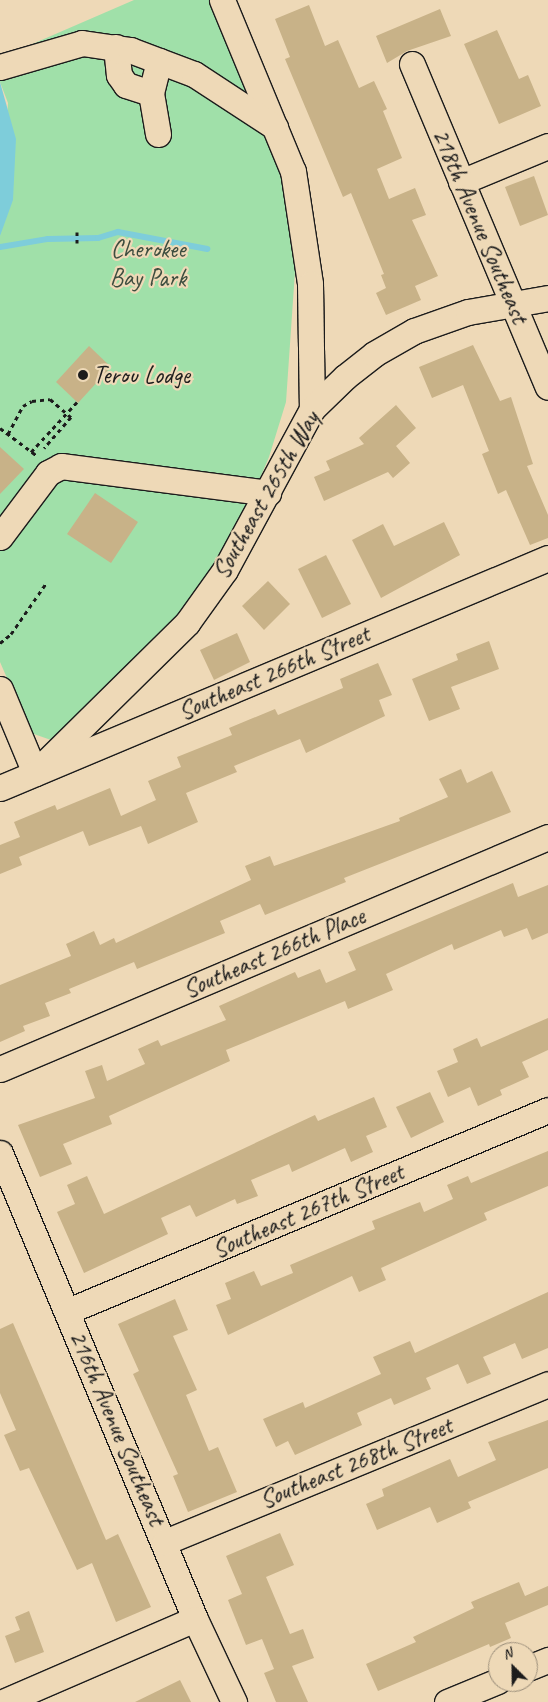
<!DOCTYPE html>
<style>
body{margin:0}
#map{position:relative;width:548px;height:1702px;overflow:hidden;background:#eed9b7;font-family:Caveat,sans-serif}
div>[style]{position:absolute}
[style*='--x']{left:calc(var(--x)*1px);top:calc(var(--y)*1px);width:calc(var(--w)*1px);rotate:calc(var(--a)*1deg)}
.green>*{inset:0;background:#a0e0a9}
.water>*{inset:0;background:#7ecdda}
.stream>*{height:6px;margin:-3px;padding:0 3px;transform-origin:3px;border-radius:3px;background:#7ecdda}
.building>*{inset:0;background:#c8b288}
.path>*{height:3px;margin-top:-1.5px;transform-origin:0;background:repeating-linear-gradient(90deg,#1c1c1c 0 4px,transparent 0 8px)}
.roads{filter:drop-shadow(1px 0 #1c1c1c) drop-shadow(-1px 0 #1c1c1c) drop-shadow(0 1px #1c1c1c) drop-shadow(0 -1px #1c1c1c)}
.minor>*{height:25px;margin:-12.5px;padding:0 12.5px;transform-origin:12.5px;border-radius:12.5px;background:#eed9b7}
.dots>*{width:14px;height:14px;translate:-50% -50%;box-sizing:border-box;border:2px solid #eed9b7;border-radius:50%}
span{translate:-50% -50%;white-space:nowrap;text-align:center;line-height:1.15;-webkit-text-stroke:4.5px #eed9b7;paint-order:stroke}
.street-label{font-size:25px;color:#1c1c1c}
.park-label{font-size:25px;color:#3d4d3f}
.poi-label{font-size:25px;color:#1c1c1c}
.left{translate:0 -50%;text-align:left}
.north{position:absolute;left:488px;top:1642px;width:50px;height:50px;box-sizing:border-box;background:#eed9b7;border:1px solid #9a8d79;border-radius:50%;rotate:337deg;font-size:14px;font-weight:700;line-height:20px;text-align:center;color:#1c1c1c}
.north::after{content:'';display:block;margin:auto;width:18px;height:22px;background:#1c1c1c;clip-path:polygon(50% 0,100% 100%,50% 72%,0 100%)}
</style>
<div id="map">
<div class="green">
<div style="clip-path:polygon(134px 0,216px 0,289px 170px,298px 228px,286px 402px,269px 457px,229px 551px,173px 624px,51px 740px,31px 733px,0 662px,0 236px,8px 103px,0 82px,0 58px)"></div>
</div>
<div class="water">
<div style="clip-path:polygon(0 82px,16px 139px,13px 200px,0 236px)"></div>
</div>
<div class="stream">
<div style="--x:0;--y:247;--w:49;--a:-9.5"></div>
<div style="--x:48;--y:239;--w:50;--a:-1.1"></div>
<div style="--x:98;--y:238;--w:21;--a:-17"></div>
<div style="--x:118;--y:232;--w:91;--a:10.8"></div>
</div>
<div class="building">
<div style="clip-path:polygon(309px 5px,325px 46px,338px 40px,359px 88px,374px 81px,387px 109px,383px 111px,402px 158px,377px 169px,389px 199px,415px 188px,426px 215px,412px 220px,438px 276px,415px 286px,421px 300px,386px 315px,376px 293px,386px 288px,381px 275px,384px 274px,351px 193px,343px 197px,285px 59px,290px 57px,275px 19px)"></div>
<div style="clip-path:polygon(440px 9px,451px 36px,407px 51px,387px 63px,376px 36px)"></div>
<div style="clip-path:polygon(497px 30px,519px 79px,528px 75px,541px 106px,499px 124px,464px 44px)"></div>
<div style="clip-path:polygon(534px 176px,548px 215px,520px 226px,505px 187px)"></div>
<div style="clip-path:polygon(473px 345px,500px 401px,511px 397px,533px 464px,527px 466px,548px 515px,548px 538px,530px 545px,506px 490px,498px 494px,482px 454px,489px 451px,463px 385px,432px 398px,419px 367px)"></div>
<div style="clip-path:polygon(89px 346px,111px 367px,78px 403px,56px 382px)"></div>
<div style="clip-path:polygon(396px 405px,416px 428px,396px 446px,410px 463px,393px 478px,388px 472px,324px 501px,314px 477px,330px 470px,326px 461px,364px 444px,359px 438px)"></div>
<div style="clip-path:polygon(0 447px,24px 469px,0 494px)"></div>
<div style="clip-path:polygon(95px 493px,138px 522px,111px 563px,67px 534px)"></div>
<div style="clip-path:polygon(444px 522px,460px 555px,381px 598px,352px 540px,383px 524px,394px 546px)"></div>
<div style="clip-path:polygon(326px 555px,351px 604px,322px 618px,298px 569px)"></div>
<div style="clip-path:polygon(268px 581px,290px 604px,264px 630px,242px 606px)"></div>
<div style="clip-path:polygon(237px 633px,250px 662px,214px 680px,200px 650px)"></div>
<div style="clip-path:polygon(489px 641px,499px 669px,451px 687px,460px 709px,429px 721px,412px 679px,458px 660px,456px 654px)"></div>
<div style="clip-path:polygon(378px 663px,392px 695px,379px 700px,385px 716px,306px 753px,300px 739px,234px 766px,237px 772px,186px 793px,198px 822px,148px 844px,141px 826px,89px 846px,83px 831px,19px 857px,22px 865px,0 874px,0 845px,20px 837px,14px 822px,55px 805px,57px 810px,110px 788px,121px 816px,156px 800px,148px 781px,181px 767px,177px 757px,232px 735px,229px 728px,275px 709px,278px 715px,343px 688px,340px 679px)"></div>
<div style="clip-path:polygon(461px 769px,467px 783px,492px 771px,511px 812px,344px 878px,346px 882px,265px 915px,260px 904px,220px 921px,225px 933px,137px 969px,134px 962px,69px 989px,71px 993px,45px 1003px,50px 1016px,23px 1026px,25px 1031px,0 1042px,0 985px,71px 956px,66px 944px,94px 931px,100px 945px,114px 938px,116px 943px,251px 880px,245px 866px,270px 856px,274px 866px,400px 821px,399px 818px,448px 797px,439px 779px)"></div>
<div style="clip-path:polygon(513px 883px,518px 897px,548px 885px,548px 933px,532px 940px,527px 928px,504px 937px,501px 930px,454px 950px,452px 944px,386px 974px,393px 990px,348px 1009px,345px 1001px,226px 1050px,230px 1061px,109px 1116px,112px 1124px,63px 1144px,72px 1164px,40px 1177px,18px 1125px,95px 1098px,85px 1071px,102px 1065px,107px 1081px,145px 1064px,138px 1049px,158px 1040px,161px 1046px,226px 1020px,219px 1006px,295px 972px,298px 978px,320px 969px,326px 983px,356px 970px,348px 952px)"></div>
<div style="clip-path:polygon(548px 1018px,548px 1050px,522px 1062px,529px 1077px,500px 1090px,502px 1095px,478px 1106px,470px 1087px,448px 1097px,437px 1071px,458px 1062px,453px 1049px,477px 1038px,481px 1047px)"></div>
<div style="clip-path:polygon(430px 1092px,444px 1122px,411px 1138px,396px 1107px)"></div>
<div style="clip-path:polygon(374px 1097px,387px 1127px,366px 1136px,373px 1152px,351px 1162px,345px 1148px,292px 1172px,289px 1164px,251px 1180px,258px 1196px,237px 1204px,235px 1199px,196px 1217px,190px 1205px,161px 1218px,168px 1234px,84px 1273px,57px 1212px,75px 1204px,67px 1185px,87px 1176px,104px 1214px,315px 1115px,318px 1121px)"></div>
<div style="clip-path:polygon(548px 1151px,548px 1186px,484px 1213px,487px 1220px,381px 1268px,386px 1280px,359px 1292px,352px 1276px,228px 1335px,216px 1305px,231px 1299px,225px 1283px,254px 1271px,261px 1286px,293px 1273px,290px 1265px,375px 1229px,372px 1221px,420px 1202px,424px 1212px,453px 1199px,447px 1185px,468px 1176px,471px 1183px)"></div>
<div style="clip-path:polygon(548px 1292px,548px 1348px,522px 1359px,515px 1343px,483px 1357px,491px 1374px,467px 1384px,458px 1364px,426px 1378px,431px 1389px,394px 1405px,391px 1398px,357px 1413px,362px 1425px,295px 1455px,288px 1441px,276px 1447px,263px 1419px,303px 1402px,305px 1408px,381px 1374px,373px 1357px,410px 1341px,415px 1353px)"></div>
<div style="clip-path:polygon(175px 1299px,188px 1330px,173px 1336px,197px 1390px,186px 1395px,209px 1451px,218px 1447px,237px 1492px,188px 1512px,173px 1476px,178px 1474px,133px 1374px,139px 1371px,118px 1324px)"></div>
<div style="clip-path:polygon(13px 1323px,106px 1540px,118px 1534px,151px 1607px,116px 1622px,92px 1563px,77px 1570px,29px 1468px,20px 1471px,4px 1435px,16px 1430px,0 1393px,0 1329px)"></div>
<div style="clip-path:polygon(548px 1420px,548px 1468px,468px 1502px,471px 1508px,437px 1523px,430px 1507px,377px 1530px,366px 1504px,384px 1496px,382px 1489px,450px 1459px,458px 1477px,496px 1460px,488px 1442px)"></div>
<div style="clip-path:polygon(280px 1533px,294px 1565px,266px 1577px,290px 1634px,303px 1629px,314px 1658px,292px 1666px,308px 1702px,276px 1702px,264px 1673px,274px 1669px,262px 1639px,246px 1645px,228px 1600px,242px 1594px,226px 1556px)"></div>
<div style="clip-path:polygon(519px 1582px,525px 1596px,548px 1586px,548px 1605px,505px 1623px,511px 1638px,490px 1647px,489px 1644px,378px 1691px,366px 1664px,416px 1642px,413px 1637px,474px 1608px,471px 1602px)"></div>
<div style="clip-path:polygon(29px 1611px,44px 1652px,15px 1663px,5px 1636px,20px 1630px,15px 1617px)"></div>
<div style="clip-path:polygon(180px 1680px,191px 1702px,135px 1702px)"></div>
</div>
<div class="path">
<div style="--x:77;--y:243;--w:11;--a:-90"></div>
<div style="--x:0;--y:428;--w:45;--a:36.9"></div>
<div style="--x:8;--y:434;--w:32;--a:-62"></div>
<div style="--x:23;--y:406;--w:10;--a:-29"></div>
<div style="--x:32;--y:401;--w:18;--a:-6"></div>
<div style="--x:50;--y:399;--w:28;--a:41"></div>
<div style="--x:71;--y:417;--w:41;--a:131.1"></div>
<div style="--x:31;--y:452;--w:68;--a:-47.4"></div>
<div style="--x:0;--y:643;--w:14;--a:-39"></div>
<div style="--x:11;--y:634;--w:63;--a:-55.3"></div>
</div>
<div class="roads">
<div class="minor">
<div style="--x:222;--y:0;--w:185;--a:67.5"></div>
<div style="--x:293;--y:171;--w:114;--a:81.4"></div>
<div style="--x:310;--y:284;--w:125;--a:89.1"></div>
<div style="--x:116;--y:47;--w:28;--a:84"></div>
<div style="--x:119;--y:75;--w:12;--a:55"></div>
<div style="--x:126;--y:85;--w:26;--a:18"></div>
<div style="--x:412;--y:64;--w:350;--a:67.2"></div>
<div style="--x:0;--y:67;--w:85;--a:-16.3"></div>
<div style="--x:82;--y:43;--w:49;--a:8.3"></div>
<div style="--x:130;--y:50;--w:68;--a:20.6"></div>
<div style="--x:194;--y:74;--w:97;--a:33.2"></div>
<div style="--x:158;--y:134;--w:42;--a:-99.7"></div>
<div style="--x:151;--y:93;--w:33;--a:-76"></div>
<div style="--x:461;--y:182;--w:94;--a:-22.5"></div>
<div style="--x:0;--y:537;--w:80;--a:-53.1"></div>
<div style="--x:48;--y:473;--w:15;--a:-28"></div>
<div style="--x:61;--y:466;--w:209;--a:7.4"></div>
<div style="--x:0;--y:689;--w:91;--a:67.4"></div>
<div style="--x:35;--y:773;--w:214;--a:-44.6"></div>
<div style="--x:187;--y:623;--w:65;--a:-54.4"></div>
<div style="--x:225;--y:570;--w:183;--a:-61.6"></div>
<div style="--x:312;--y:409;--w:46;--a:-44.1"></div>
<div style="--x:345;--y:377;--w:37;--a:-38"></div>
<div style="--x:374;--y:354;--w:46;--a:-29.9"></div>
<div style="--x:414;--y:331;--w:57;--a:-19.4"></div>
<div style="--x:468;--y:312;--w:81;--a:-9.9"></div>
<div style="--x:0;--y:788;--w:594;--a:-22.77"></div>
<div style="--x:0;--y:1069;--w:595;--a:-22.95"></div>
<div style="--x:0;--y:1153;--w:505;--a:67.29"></div>
<div style="--x:195;--y:1619;--w:92;--a:64.8"></div>
<div style="--x:68;--y:1311;--w:520;--a:-22.72"></div>
<div style="--x:165;--y:1542;--w:414;--a:-22.4"></div>
<div style="--x:528;--y:1668;--w:22;--a:-22"></div>
<div style="--x:3;--y:1702;--w:209;--a:-23.4"></div>
<div style="--x:447;--y:1702;--w:55;--a:-22.4"></div>
</div>
</div>
<div class="dots">
<div style="left:83px;top:375px;background:#1c1c1c"></div>
</div>
<div class="street-label">
<span style="left:480px;top:226px;rotate:67deg">218th Avenue Southeast</span>
<span style="left:266px;top:495px;rotate:-60deg">Southeast 265th Way</span>
<span style="left:274px;top:673px;rotate:-23deg">Southeast 266th Street</span>
<span style="left:274px;top:953px;rotate:-23deg">Southeast 266th Place</span>
<span style="left:308px;top:1211px;rotate:-23deg">Southeast 267th Street</span>
<span style="left:117px;top:1428px;rotate:67deg">216th Avenue Southeast</span>
<span style="left:356px;top:1463px;rotate:-22deg">Southeast 268th Street</span>
</div>
<div class="park-label">
<span style="left:148px;top:264px">Cherokee<br>Bay Park</span>
</div>
<div class="poi-label">
<span class="left" style="left:93px;top:375px">Terou Lodge</span>
</div>
<div class="north">N</div>
</div>
